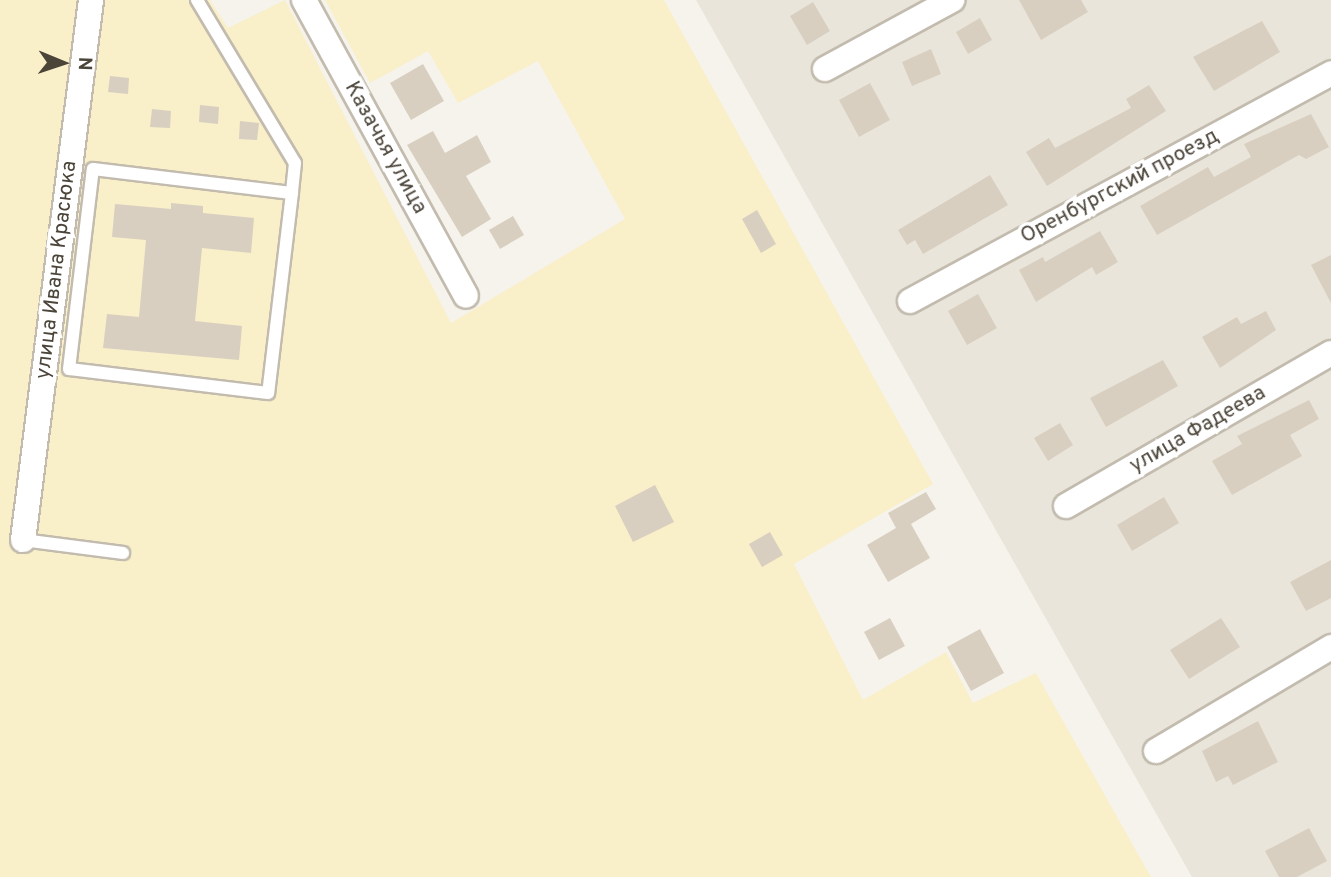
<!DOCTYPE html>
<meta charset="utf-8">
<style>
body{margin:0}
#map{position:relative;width:1331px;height:877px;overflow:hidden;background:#f6f3ec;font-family:Overpass,sans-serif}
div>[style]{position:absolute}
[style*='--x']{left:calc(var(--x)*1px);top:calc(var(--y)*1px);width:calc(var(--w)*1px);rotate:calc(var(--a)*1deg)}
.residential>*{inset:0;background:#eae5da}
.sand>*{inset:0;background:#f9efc9}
.building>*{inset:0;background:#d8cfc1}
.roads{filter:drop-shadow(2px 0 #c2bbae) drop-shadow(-2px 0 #c2bbae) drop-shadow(0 2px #c2bbae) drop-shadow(0 -2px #c2bbae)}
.service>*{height:12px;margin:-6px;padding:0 6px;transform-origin:6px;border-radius:6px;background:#fff}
.minor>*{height:24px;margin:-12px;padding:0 12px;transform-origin:12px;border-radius:12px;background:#fff}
span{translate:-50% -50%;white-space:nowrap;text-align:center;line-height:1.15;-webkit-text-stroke:7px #fff;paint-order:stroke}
.street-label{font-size:21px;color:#4b4439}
.north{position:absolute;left:28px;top:28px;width:70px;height:70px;-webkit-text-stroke:5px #fff;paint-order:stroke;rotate:92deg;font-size:19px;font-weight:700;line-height:28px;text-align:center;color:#4b4439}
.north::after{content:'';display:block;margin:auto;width:24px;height:32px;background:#4b4439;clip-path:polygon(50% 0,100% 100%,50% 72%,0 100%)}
</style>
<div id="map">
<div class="residential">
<div style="clip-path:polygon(696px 0,1331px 0,1331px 877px,1192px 877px)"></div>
</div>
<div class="sand">
<div style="clip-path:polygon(0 0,210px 0,228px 28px,285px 0,451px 323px,625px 219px,538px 61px,458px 103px,428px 51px,370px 83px,325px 0,664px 0,933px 484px,794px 564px,863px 700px,946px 652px,973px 703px,1036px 673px,1151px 877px,0 877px)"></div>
</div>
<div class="building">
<div style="clip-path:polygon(1019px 0,1081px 0,1088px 12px,1041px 40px)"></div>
<div style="clip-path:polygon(813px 2px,830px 31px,807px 45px,790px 16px)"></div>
<div style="clip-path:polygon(980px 18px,992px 40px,968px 54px,956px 32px)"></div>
<div style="clip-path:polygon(1262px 21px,1280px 52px,1214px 91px,1193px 57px)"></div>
<div style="clip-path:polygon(931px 49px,941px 74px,912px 86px,902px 62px)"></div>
<div style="clip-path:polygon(423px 64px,444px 101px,411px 120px,390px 83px)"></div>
<div style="clip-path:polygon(110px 76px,129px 78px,128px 94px,108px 92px)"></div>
<div style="clip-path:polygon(870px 83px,890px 120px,859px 137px,839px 100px)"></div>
<div style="clip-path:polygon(1149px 85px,1166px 111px,1047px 186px,1026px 152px,1049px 138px,1055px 148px,1131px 108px,1126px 99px)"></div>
<div style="clip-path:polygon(200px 105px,219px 107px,218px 124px,199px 122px)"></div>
<div style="clip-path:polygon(152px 109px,171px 111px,170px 128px,150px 127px)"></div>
<div style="clip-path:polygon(1311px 114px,1329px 147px,1306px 159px,1299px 155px,1157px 235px,1140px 206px,1208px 167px,1214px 177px,1251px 157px,1244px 144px)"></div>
<div style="clip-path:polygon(240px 121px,259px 123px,257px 140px,239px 139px)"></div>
<div style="clip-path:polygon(433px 131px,445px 153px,477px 135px,491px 162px,466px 176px,491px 219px,462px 237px,407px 145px)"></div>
<div style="clip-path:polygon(990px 175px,1008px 205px,923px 254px,915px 240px,907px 245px,898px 230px)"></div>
<div style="clip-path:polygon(171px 203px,203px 206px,203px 213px,254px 218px,251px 253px,202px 248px,195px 321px,242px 326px,239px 360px,103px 348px,107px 314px,139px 317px,146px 240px,112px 237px,115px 204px,171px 209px)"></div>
<div style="clip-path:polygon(757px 210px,776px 244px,761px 253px,742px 219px)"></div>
<div style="clip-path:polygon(513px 216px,524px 235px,500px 249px,489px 230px)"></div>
<div style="clip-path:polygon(1100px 231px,1118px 262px,1096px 275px,1092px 267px,1036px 302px,1019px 270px,1043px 257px,1045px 262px)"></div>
<div style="clip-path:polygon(1331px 255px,1331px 303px,1311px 265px)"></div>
<div style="clip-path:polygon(978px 294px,997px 328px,967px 345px,948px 311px)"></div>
<div style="clip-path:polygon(1266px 311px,1276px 330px,1220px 368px,1202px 337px,1237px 317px,1241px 324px)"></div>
<div style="clip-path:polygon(1163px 360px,1178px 386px,1106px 427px,1090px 398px)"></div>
<div style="clip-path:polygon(1309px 400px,1319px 419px,1290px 435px,1302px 456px,1232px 495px,1212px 461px,1242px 444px,1237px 436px)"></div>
<div style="clip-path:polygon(1060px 423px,1073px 445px,1048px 461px,1034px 438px)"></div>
<div style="clip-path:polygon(655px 485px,674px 522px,633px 542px,615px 506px)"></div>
<div style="clip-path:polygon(926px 492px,936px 509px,911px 524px,930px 558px,888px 582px,867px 545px,896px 528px,888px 513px)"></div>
<div style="clip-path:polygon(1164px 497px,1179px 523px,1132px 551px,1117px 525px)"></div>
<div style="clip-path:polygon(770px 532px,783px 555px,762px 567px,749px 544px)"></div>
<div style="clip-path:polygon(1331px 560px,1331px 598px,1306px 611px,1290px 582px)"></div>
<div style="clip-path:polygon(890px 618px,905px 646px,879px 660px,864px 632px)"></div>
<div style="clip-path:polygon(1221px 618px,1240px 647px,1189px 679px,1170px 650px)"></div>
<div style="clip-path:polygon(980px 629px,1004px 673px,971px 691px,947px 647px)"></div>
<div style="clip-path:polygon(1258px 721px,1278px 762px,1233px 785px,1228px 776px,1216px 782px,1202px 751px)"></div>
<div style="clip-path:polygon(1309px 828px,1327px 861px,1297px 877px,1279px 877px,1265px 851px)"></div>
</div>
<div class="roads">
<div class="service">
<div style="--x:197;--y:0;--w:190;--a:59"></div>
<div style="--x:295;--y:163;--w:30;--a:96"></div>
<div style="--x:292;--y:193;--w:201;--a:96.8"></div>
<div style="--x:268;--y:393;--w:200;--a:-173.1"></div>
<div style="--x:69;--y:369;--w:201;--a:-83.2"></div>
<div style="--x:93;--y:169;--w:200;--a:6.9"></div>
<div style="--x:23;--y:540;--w:101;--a:7.4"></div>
</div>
<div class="minor">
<div style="--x:304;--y:0;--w:337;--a:61.3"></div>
<div style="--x:825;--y:69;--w:145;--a:-28.5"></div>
<div style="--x:910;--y:301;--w:479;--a:-28.4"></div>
<div style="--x:1066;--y:506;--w:306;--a:-30"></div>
<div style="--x:23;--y:540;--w:544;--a:-82.82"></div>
<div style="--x:1156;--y:751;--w:204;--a:-30.7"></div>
</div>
</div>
<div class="street-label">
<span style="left:385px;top:148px;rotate:61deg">Казачья улица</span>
<span style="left:1120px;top:187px;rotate:-28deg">Оренбургский проезд</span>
<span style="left:57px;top:270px;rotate:-83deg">улица Ивана Красюка</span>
<span style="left:1198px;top:430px;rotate:-30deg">улица Фадеева</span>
</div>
<div class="north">N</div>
</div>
